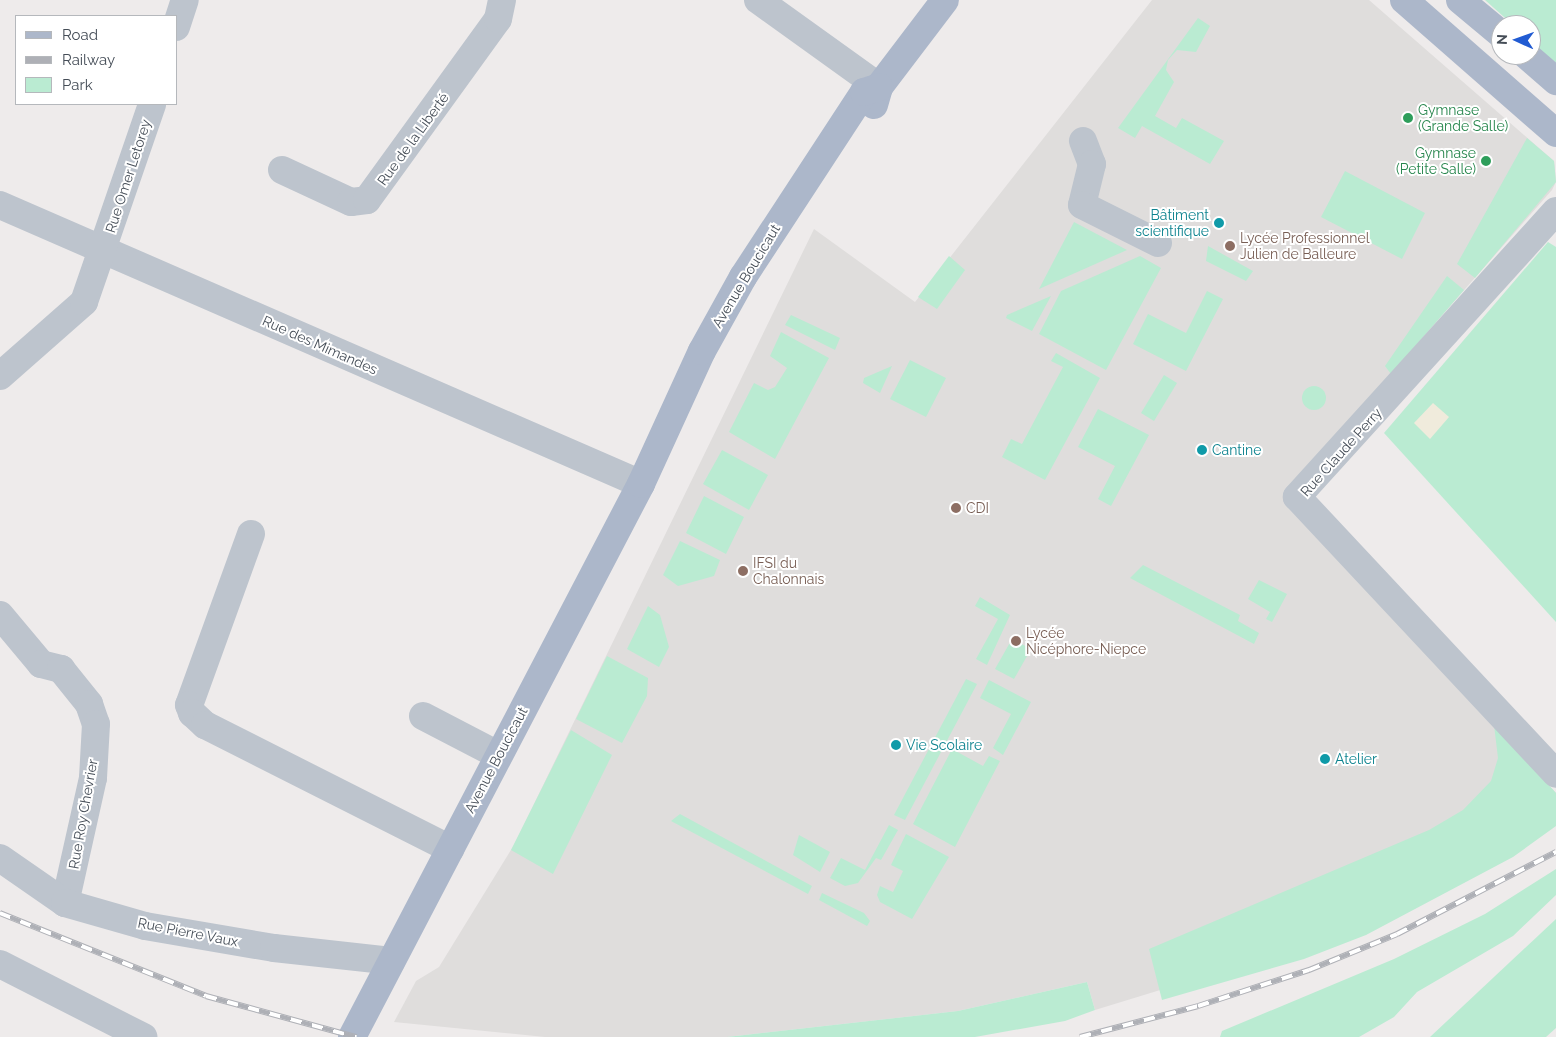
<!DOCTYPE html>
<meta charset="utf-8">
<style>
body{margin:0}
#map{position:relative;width:1556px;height:1037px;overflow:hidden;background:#eeebeb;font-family:Raleway,sans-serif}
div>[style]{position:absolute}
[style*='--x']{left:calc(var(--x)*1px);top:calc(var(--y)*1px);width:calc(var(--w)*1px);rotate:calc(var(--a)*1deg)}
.education>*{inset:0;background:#dfdddc}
.green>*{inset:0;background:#baebd2}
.round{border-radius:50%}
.sand>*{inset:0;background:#f0ebdc}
.minor>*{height:28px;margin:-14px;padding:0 14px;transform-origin:14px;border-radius:14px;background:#bdc4cd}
.major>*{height:28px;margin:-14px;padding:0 14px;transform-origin:14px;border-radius:14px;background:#acb7ca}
.rail>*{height:5.5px;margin-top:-2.75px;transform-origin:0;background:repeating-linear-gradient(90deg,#fff 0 11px,#aeb0b6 0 22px);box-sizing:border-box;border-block:1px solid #aeb0b6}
.dots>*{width:14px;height:14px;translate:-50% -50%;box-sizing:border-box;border:2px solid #fff;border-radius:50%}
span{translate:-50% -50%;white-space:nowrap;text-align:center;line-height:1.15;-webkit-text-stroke:4px #fff;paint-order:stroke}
.leisure-label{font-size:14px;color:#27864d}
.left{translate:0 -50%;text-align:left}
.right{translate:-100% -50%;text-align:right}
.street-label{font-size:14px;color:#454d57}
.culture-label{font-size:14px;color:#0d838f}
.education-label{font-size:14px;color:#785e54}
.legend{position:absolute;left:15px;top:15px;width:162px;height:90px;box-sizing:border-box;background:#fff;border:1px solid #b5b8bc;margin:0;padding:6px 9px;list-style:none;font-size:15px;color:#454d57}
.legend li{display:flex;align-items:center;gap:10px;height:25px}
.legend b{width:25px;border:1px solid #b5b8bc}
.north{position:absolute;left:1491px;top:15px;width:50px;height:50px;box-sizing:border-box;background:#fff;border:1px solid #b5b8bc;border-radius:50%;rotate:272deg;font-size:14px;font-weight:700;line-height:20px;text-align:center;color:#454d57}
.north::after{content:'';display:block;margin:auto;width:18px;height:22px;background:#215bd2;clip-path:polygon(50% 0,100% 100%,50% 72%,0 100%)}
</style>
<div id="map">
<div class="education">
<div style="clip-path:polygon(1152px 0,1369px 0,1554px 161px,1556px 182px,1552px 190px,1284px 495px,1556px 793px,1359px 929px,1095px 1010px,1087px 982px,958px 1011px,727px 1037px,545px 1037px,394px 1022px,416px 981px,439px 967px,514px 845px,814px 229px,915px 302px)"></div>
</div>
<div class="green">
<div style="clip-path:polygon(1485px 0,1556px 0,1556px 63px,1531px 42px,1531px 25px,1513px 25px)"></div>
<div style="clip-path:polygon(1198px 18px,1210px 26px,1196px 52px,1177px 50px,1168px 60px,1166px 70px,1174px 82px,1155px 116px,1176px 128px,1182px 118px,1224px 141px,1210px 164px,1142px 126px,1135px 138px,1118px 128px)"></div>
<div style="clip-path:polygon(1527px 138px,1554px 161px,1556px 182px,1475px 278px,1457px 264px)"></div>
<div style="clip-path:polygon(1345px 171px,1425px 213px,1402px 259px,1321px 217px)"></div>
<div style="clip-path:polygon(1074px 222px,1127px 250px,1039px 289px)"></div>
<div style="clip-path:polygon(1548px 242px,1556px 247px,1556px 622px,1384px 433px)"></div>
<div style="clip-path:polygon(1208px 246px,1253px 271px,1246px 281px,1206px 261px)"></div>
<div style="clip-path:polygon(949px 256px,965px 270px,937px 309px,918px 297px)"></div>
<div style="clip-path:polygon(1140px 256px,1161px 268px,1106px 370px,1039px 334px,1061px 291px)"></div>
<div style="clip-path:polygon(1447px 276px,1464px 290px,1391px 374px,1385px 366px)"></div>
<div style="clip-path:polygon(1207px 291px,1223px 299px,1186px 371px,1133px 344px,1148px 314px,1186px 333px)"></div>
<div style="clip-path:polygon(1051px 296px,1032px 331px,1006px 318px,1007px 315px)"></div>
<div style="clip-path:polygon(791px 315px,840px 338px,835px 350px,785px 325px)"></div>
<div style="clip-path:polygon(781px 332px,829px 358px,775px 459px,729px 432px,754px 383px,768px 390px,775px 387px,787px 368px,770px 356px)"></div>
<div style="clip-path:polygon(1056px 353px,1100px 378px,1045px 480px,1002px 457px,1011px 439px,1022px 444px,1063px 367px,1051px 361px)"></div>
<div style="clip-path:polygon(910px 360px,946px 378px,926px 417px,890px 399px)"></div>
<div style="clip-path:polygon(892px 366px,880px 393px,863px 383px,864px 378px)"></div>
<div style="clip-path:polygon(1164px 375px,1177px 383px,1154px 421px,1141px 413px)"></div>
<div class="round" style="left:1302px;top:386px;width:24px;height:24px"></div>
<div style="clip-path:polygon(1098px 409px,1149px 435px,1111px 506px,1098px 499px,1115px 466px,1078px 447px)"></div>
<div style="clip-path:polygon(722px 450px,768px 475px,749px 510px,703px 484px)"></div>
<div style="clip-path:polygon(704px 496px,744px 517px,726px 554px,686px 533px)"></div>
<div style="clip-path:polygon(680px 541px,720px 560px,714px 576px,678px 586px,663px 575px)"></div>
<div style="clip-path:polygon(1143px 565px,1240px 615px,1238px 621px,1259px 633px,1254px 644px,1130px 578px)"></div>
<div style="clip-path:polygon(1259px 580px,1287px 594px,1272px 622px,1266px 619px,1270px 612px,1248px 599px)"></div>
<div style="clip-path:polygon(980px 597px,1010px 615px,987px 665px,976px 659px,998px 619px,975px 606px)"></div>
<div style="clip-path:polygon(648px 606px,660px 615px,669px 647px,659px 667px,627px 649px)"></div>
<div style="clip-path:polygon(1012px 639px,1031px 649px,1014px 679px,995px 669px)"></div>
<div style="clip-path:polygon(607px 656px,648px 678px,647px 696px,622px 743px,576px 719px)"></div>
<div style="clip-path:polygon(966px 679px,977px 684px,905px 820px,894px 815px)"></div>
<div style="clip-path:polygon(989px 680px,1031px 702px,1003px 755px,993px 748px,1011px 714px,980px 698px)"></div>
<div style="clip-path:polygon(1494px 725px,1556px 793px,1556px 826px,1513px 857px,1366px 935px,1304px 959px,1162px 1000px,1149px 949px,1429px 830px,1463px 810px,1491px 781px,1498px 758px)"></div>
<div style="clip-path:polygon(571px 730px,612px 755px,553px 874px,511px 850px)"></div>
<div style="clip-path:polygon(952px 749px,983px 766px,989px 756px,1000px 761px,955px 847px,913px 824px)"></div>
<div style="clip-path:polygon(680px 814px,812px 886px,808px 894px,671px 821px)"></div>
<div style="clip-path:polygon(889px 825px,898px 830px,881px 860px,876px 858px,858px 883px,845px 886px,830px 878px,841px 858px,865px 870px)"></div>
<div style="clip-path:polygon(906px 834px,949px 857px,912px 919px,880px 902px,877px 895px,880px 886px,893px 892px,903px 871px,891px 865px)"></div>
<div style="clip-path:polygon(799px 835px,830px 852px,820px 872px,793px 855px)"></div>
<div style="clip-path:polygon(1556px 869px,1556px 895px,1513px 936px,1417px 992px,1394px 1017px,1359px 1037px,1220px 1037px,1222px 1031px,1394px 959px,1485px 914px)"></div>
<div style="clip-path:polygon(822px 893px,864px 913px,870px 921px,867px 926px,819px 900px)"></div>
<div style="clip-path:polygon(1556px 919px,1556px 1028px,1546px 1037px,1430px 1037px)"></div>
<div style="clip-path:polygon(1087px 982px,1095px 1010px,1065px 1021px,975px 1037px,727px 1037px,958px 1011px)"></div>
</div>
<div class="sand">
<div style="clip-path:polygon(1433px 403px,1449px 417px,1430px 439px,1414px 423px)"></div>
</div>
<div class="minor">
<div style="--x:758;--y:0;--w:149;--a:35.7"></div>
<div style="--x:176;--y:27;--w:28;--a:-72"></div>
<div style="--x:1083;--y:141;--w:25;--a:69"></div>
<div style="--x:1092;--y:164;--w:42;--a:103.7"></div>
<div style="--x:1082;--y:205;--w:85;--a:26.6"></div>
<div style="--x:282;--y:170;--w:76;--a:24.9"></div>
<div style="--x:351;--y:202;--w:16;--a:-7"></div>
<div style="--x:367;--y:200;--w:223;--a:-54.1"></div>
<div style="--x:498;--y:19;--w:19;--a:-78"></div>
<div style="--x:0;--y:205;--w:699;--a:23.52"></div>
<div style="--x:1556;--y:211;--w:386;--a:132.2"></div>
<div style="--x:1297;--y:497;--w:379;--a:46.9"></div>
<div style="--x:0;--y:376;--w:112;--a:-41.4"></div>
<div style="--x:84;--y:302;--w:209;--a:-71"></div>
<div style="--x:251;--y:534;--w:182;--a:109.9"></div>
<div style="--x:189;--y:705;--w:9;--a:69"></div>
<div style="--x:192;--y:713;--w:18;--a:43"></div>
<div style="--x:205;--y:725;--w:275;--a:26.8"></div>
<div style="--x:0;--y:615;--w:64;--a:50.1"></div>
<div style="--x:41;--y:664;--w:21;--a:14"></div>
<div style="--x:61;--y:669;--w:45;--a:51.3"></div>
<div style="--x:89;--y:704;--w:21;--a:71"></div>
<div style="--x:96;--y:724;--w:54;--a:93.2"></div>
<div style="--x:93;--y:778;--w:128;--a:102.6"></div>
<div style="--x:423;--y:716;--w:85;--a:27.5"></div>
<div style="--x:0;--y:858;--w:79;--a:34.7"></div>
<div style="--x:65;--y:903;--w:83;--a:16"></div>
<div style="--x:145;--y:926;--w:131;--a:9.7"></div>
<div style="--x:274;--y:948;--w:118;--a:6.3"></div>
<div style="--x:0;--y:964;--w:161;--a:27"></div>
</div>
<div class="major">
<div style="--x:1404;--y:0;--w:202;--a:41.2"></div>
<div style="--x:1460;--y:0;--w:53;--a:39.7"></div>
<div style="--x:1526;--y:55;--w:40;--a:41"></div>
<div style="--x:874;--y:105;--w:19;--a:-74"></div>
<div style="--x:879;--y:87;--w:109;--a:-52.8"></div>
<div style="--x:352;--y:1037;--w:624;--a:-62.41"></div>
<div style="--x:641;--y:484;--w:146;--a:-65.4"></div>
<div style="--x:702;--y:351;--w:85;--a:-61"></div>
<div style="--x:743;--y:277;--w:221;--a:-56.8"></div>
<div style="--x:864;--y:92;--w:16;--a:-18"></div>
</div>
<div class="rail">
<div style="--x:0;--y:913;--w:222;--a:21.9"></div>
<div style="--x:206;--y:996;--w:156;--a:15.3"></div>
<div style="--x:1080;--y:1037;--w:122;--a:-14.7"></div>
<div style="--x:1198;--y:1006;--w:117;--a:-18"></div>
<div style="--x:1309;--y:970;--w:95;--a:-22.2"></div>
<div style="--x:1397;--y:934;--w:179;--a:-27.3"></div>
</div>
<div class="dots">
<div style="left:1408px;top:118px;background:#2e9e5b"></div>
<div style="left:1486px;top:161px;background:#2e9e5b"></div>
<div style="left:1219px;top:223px;background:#0f9aa8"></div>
<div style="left:1230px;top:246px;background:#8d6e63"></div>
<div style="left:1202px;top:450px;background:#0f9aa8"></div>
<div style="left:956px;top:508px;background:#8d6e63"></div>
<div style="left:743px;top:571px;background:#8d6e63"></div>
<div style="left:1016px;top:641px;background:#8d6e63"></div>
<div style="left:896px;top:745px;background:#0f9aa8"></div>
<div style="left:1325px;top:759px;background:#0f9aa8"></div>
</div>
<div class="leisure-label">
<span class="left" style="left:1418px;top:118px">Gymnase<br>(Grande Salle)</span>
<span class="right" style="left:1476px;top:161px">Gymnase<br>(Petite Salle)</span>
</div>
<div class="street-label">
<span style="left:413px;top:139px;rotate:-54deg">Rue de la Liberté</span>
<span style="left:128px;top:176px;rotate:-72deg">Rue Omer Letorey</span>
<span style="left:746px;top:276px;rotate:-59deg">Avenue Boucicaut</span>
<span style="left:320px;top:345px;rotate:24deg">Rue des Mimandes</span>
<span style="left:1341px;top:452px;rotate:-48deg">Rue Claude Perry</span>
<span style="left:496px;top:760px;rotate:-62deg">Avenue Boucicaut</span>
<span style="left:83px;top:814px;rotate:-80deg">Rue Roy Chevrier</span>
<span style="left:188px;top:932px;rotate:11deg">Rue Pierre Vaux</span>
</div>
<div class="culture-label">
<span class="right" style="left:1209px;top:223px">Bâtiment<br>scientifique</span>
<span class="left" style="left:1212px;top:450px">Cantine</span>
<span class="left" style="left:906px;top:745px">Vie Scolaire</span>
<span class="left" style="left:1335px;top:759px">Atelier</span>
</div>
<div class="education-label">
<span class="left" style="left:1240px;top:246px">Lycée Professionnel<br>Julien de Balleure</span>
<span class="left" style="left:966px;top:508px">CDI</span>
<span class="left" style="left:753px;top:571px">IFSI du<br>Chalonnais</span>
<span class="left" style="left:1026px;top:641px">Lycée<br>Nicéphore-Niepce</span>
</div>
<ul class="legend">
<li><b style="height:6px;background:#acb7ca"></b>Road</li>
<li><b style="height:6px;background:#aeb0b6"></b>Railway</li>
<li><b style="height:14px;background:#baebd2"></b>Park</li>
</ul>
<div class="north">N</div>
</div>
